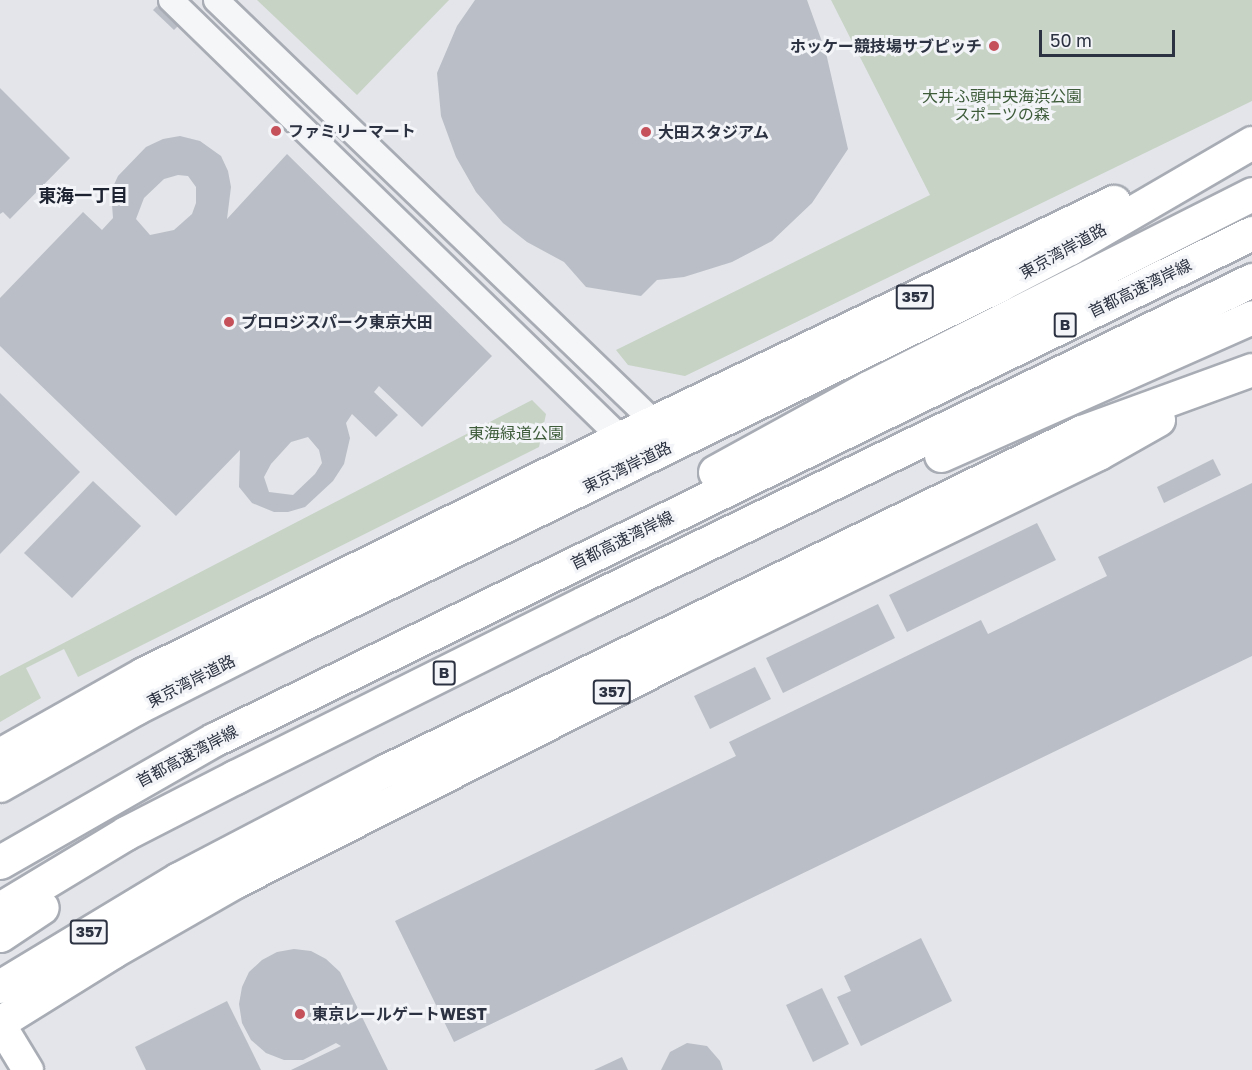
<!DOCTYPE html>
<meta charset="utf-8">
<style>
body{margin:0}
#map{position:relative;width:1252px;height:1070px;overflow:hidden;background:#e3e5ea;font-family:"Golos Text","Noto Sans JP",sans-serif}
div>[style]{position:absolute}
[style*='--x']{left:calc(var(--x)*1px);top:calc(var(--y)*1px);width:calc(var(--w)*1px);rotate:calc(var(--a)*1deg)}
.green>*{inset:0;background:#c7d3c4}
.building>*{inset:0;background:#babec6}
.roads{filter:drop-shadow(2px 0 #a8acb4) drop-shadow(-2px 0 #a8acb4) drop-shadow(0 2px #a8acb4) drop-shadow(0 -2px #a8acb4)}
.tertiary>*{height:24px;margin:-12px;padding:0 12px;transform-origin:12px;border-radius:12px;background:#f5f6f8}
.primary>*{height:30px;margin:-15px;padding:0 15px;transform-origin:15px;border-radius:15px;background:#fff}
.trunk>*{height:32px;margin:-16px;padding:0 16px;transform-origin:16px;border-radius:16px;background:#fff}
.motorway>*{height:33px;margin:-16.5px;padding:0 16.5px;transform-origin:16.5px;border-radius:16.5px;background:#fff}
.dots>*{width:16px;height:16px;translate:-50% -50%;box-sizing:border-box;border:3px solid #f2f4f7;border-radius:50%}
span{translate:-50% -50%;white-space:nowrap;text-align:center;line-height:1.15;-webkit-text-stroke:6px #f2f4f7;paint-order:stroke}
.shield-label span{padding:2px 4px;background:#f2f4f7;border:2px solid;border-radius:4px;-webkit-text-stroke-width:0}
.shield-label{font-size:15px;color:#2c3241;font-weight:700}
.poi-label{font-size:16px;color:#2c3241;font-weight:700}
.right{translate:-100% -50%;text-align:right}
.left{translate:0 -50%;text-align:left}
.park-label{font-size:16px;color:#3e5c3a}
.street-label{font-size:16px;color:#2c3241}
.neighbourhood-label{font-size:18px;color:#1e2332;font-weight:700}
.scale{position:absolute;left:1039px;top:30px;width:136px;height:27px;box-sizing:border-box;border:3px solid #2c3241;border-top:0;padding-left:8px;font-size:18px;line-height:21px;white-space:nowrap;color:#2c3241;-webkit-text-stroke:4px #f2f4f7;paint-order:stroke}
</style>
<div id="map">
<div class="green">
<div style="clip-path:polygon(257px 0,449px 0,357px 95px)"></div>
<div style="clip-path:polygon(831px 0,1252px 0,1252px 101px,685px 376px,628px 365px,616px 350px,930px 195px)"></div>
<div style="clip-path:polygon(532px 400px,546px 414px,539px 447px,78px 677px,64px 649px,26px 668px,41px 698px,0 722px,0 676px)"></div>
</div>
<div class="building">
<div style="clip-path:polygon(475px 0,807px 0,826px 53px,848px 149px,812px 203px,772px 241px,732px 262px,684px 277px,657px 280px,641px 296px,586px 287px,564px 262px,527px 242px,503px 223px,476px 192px,456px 157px,441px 116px,437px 73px,457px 26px)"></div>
<div style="clip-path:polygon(157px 6px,178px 26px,174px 30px,153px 10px)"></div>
<div style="clip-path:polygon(0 88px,70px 158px,10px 219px,3px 212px,0 214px)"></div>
<div style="clip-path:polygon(evenodd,180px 136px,200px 141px,221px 156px,228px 171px,231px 187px,227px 219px,287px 154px,492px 356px,422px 427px,379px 386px,374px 392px,398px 415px,376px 437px,352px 414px,346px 423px,350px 438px,344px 464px,333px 481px,305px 507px,288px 512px,274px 512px,252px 503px,239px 487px,240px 450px,176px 516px,0 346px,0 298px,83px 212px,102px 230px,113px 218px,111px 191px,118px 176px,146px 147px,163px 139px,180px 136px,178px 175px,188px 176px,196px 187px,196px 203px,192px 214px,174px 230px,150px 235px,136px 219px,144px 198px,164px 179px,178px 175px,180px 136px,308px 437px,319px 450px,322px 463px,315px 474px,293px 495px,269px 492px,264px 477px,271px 464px,291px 442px,308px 437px)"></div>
<div style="clip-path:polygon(0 393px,80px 472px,0 554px)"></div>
<div style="clip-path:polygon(1213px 459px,1221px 475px,1164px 503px,1157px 487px)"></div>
<div style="clip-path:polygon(93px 481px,141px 526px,72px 598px,24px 553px)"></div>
<div style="clip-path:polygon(1252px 483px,1252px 656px,454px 1042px,395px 921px,736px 756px,729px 742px,981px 620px,988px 634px,1107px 576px,1098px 557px)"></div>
<div style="clip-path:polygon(1037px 523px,1056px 560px,907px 632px,889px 595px)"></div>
<div style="clip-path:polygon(878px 604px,895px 638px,783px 693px,766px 658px)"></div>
<div style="clip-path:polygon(755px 667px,771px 699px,710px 729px,694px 696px)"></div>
<div style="clip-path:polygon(921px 938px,952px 1001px,861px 1046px,837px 997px,851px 991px,844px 976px)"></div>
<div style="clip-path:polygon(294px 949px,311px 951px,326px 959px,340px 972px,388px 1070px,291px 1070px,341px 1046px,336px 1043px,303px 1060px,284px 1060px,266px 1053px,251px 1040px,242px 1023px,239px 1004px,242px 987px,249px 972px,262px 960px,277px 952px)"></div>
<div style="clip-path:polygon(822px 988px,849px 1044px,813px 1062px,786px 1005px)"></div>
<div style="clip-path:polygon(227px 1001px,261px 1070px,146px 1070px,135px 1047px)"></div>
<div style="clip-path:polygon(687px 1043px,707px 1046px,720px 1061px,723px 1070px,661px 1070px,670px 1052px)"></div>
<div style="clip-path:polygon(622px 1057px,628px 1070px,594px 1070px)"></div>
</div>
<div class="roads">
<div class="tertiary">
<div style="--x:171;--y:0;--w:628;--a:44.23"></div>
<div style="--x:216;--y:0;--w:608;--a:43.93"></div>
</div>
<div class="primary">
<div style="--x:0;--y:1024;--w:54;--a:58.7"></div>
</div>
<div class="trunk">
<div style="--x:0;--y:755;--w:165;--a:-29.4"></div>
<div style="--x:144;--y:674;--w:532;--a:-26.32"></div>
<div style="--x:621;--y:438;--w:547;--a:-25.58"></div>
<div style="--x:0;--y:786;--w:156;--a:-29.5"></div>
<div style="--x:136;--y:709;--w:166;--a:-26.9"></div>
<div style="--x:284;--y:634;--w:797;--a:-25.95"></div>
<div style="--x:1001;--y:285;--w:78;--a:-27.6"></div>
<div style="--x:1070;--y:249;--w:211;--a:-30.2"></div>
<div style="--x:0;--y:987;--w:209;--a:-31.1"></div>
<div style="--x:179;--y:879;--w:233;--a:-27.6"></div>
<div style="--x:386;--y:771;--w:774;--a:-25.97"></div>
<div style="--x:1082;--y:432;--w:181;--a:-20"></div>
<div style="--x:0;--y:1023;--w:134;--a:-31.9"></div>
<div style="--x:114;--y:952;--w:141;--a:-29.8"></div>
<div style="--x:236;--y:882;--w:494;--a:-26.8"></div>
<div style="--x:677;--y:659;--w:469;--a:-25.9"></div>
<div style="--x:1099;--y:454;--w:69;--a:-29.5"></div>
</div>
<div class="motorway">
<div style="--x:941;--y:455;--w:340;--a:-23.9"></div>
<div style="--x:715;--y:472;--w:175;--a:-28.8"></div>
<div style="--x:868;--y:388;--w:430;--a:-26.8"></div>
<div style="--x:0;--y:862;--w:248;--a:-29.8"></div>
<div style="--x:215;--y:739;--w:1154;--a:-26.01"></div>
<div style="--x:0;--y:909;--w:147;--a:-31.1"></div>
<div style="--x:126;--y:833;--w:123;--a:-27.2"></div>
<div style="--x:235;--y:777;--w:392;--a:-26.5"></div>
<div style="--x:586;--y:602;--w:740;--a:-25.8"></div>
<div style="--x:0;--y:935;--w:50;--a:-33.7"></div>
</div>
</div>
<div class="dots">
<div style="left:994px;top:46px;background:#c5515b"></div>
<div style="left:276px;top:131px;background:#c5515b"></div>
<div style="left:646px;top:132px;background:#c5515b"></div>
<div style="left:229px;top:322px;background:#c5515b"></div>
<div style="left:300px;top:1014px;background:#c5515b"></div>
</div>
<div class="shield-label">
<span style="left:915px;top:297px">357</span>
<span style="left:1065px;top:325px">B</span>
<span style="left:444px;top:673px">B</span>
<span style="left:612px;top:692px">357</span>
<span style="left:89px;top:932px">357</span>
</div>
<div class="poi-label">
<span class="right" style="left:982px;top:46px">ホッケー競技場サブピッチ</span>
<span class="left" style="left:288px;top:131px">ファミリーマート</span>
<span class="left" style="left:658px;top:132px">大田スタジアム</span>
<span class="left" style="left:241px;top:322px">プロロジスパーク東京大田</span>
<span class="left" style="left:312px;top:1014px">東京レールゲートWEST</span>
</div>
<div class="park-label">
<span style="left:1002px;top:105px">大井ふ頭中央海浜公園<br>スポーツの森</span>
<span style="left:516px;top:433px">東海緑道公園</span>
</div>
<div class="street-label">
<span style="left:1063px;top:251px;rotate:-29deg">東京湾岸道路</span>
<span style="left:1140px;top:288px;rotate:-26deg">首都高速湾岸線</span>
<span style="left:627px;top:467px;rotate:-26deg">東京湾岸道路</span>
<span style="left:622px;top:540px;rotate:-26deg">首都高速湾岸線</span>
<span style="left:191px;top:681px;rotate:-27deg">東京湾岸道路</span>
<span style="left:187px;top:756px;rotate:-28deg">首都高速湾岸線</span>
</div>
<div class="neighbourhood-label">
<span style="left:83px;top:195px">東海一丁目</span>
</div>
<div class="scale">50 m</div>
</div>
